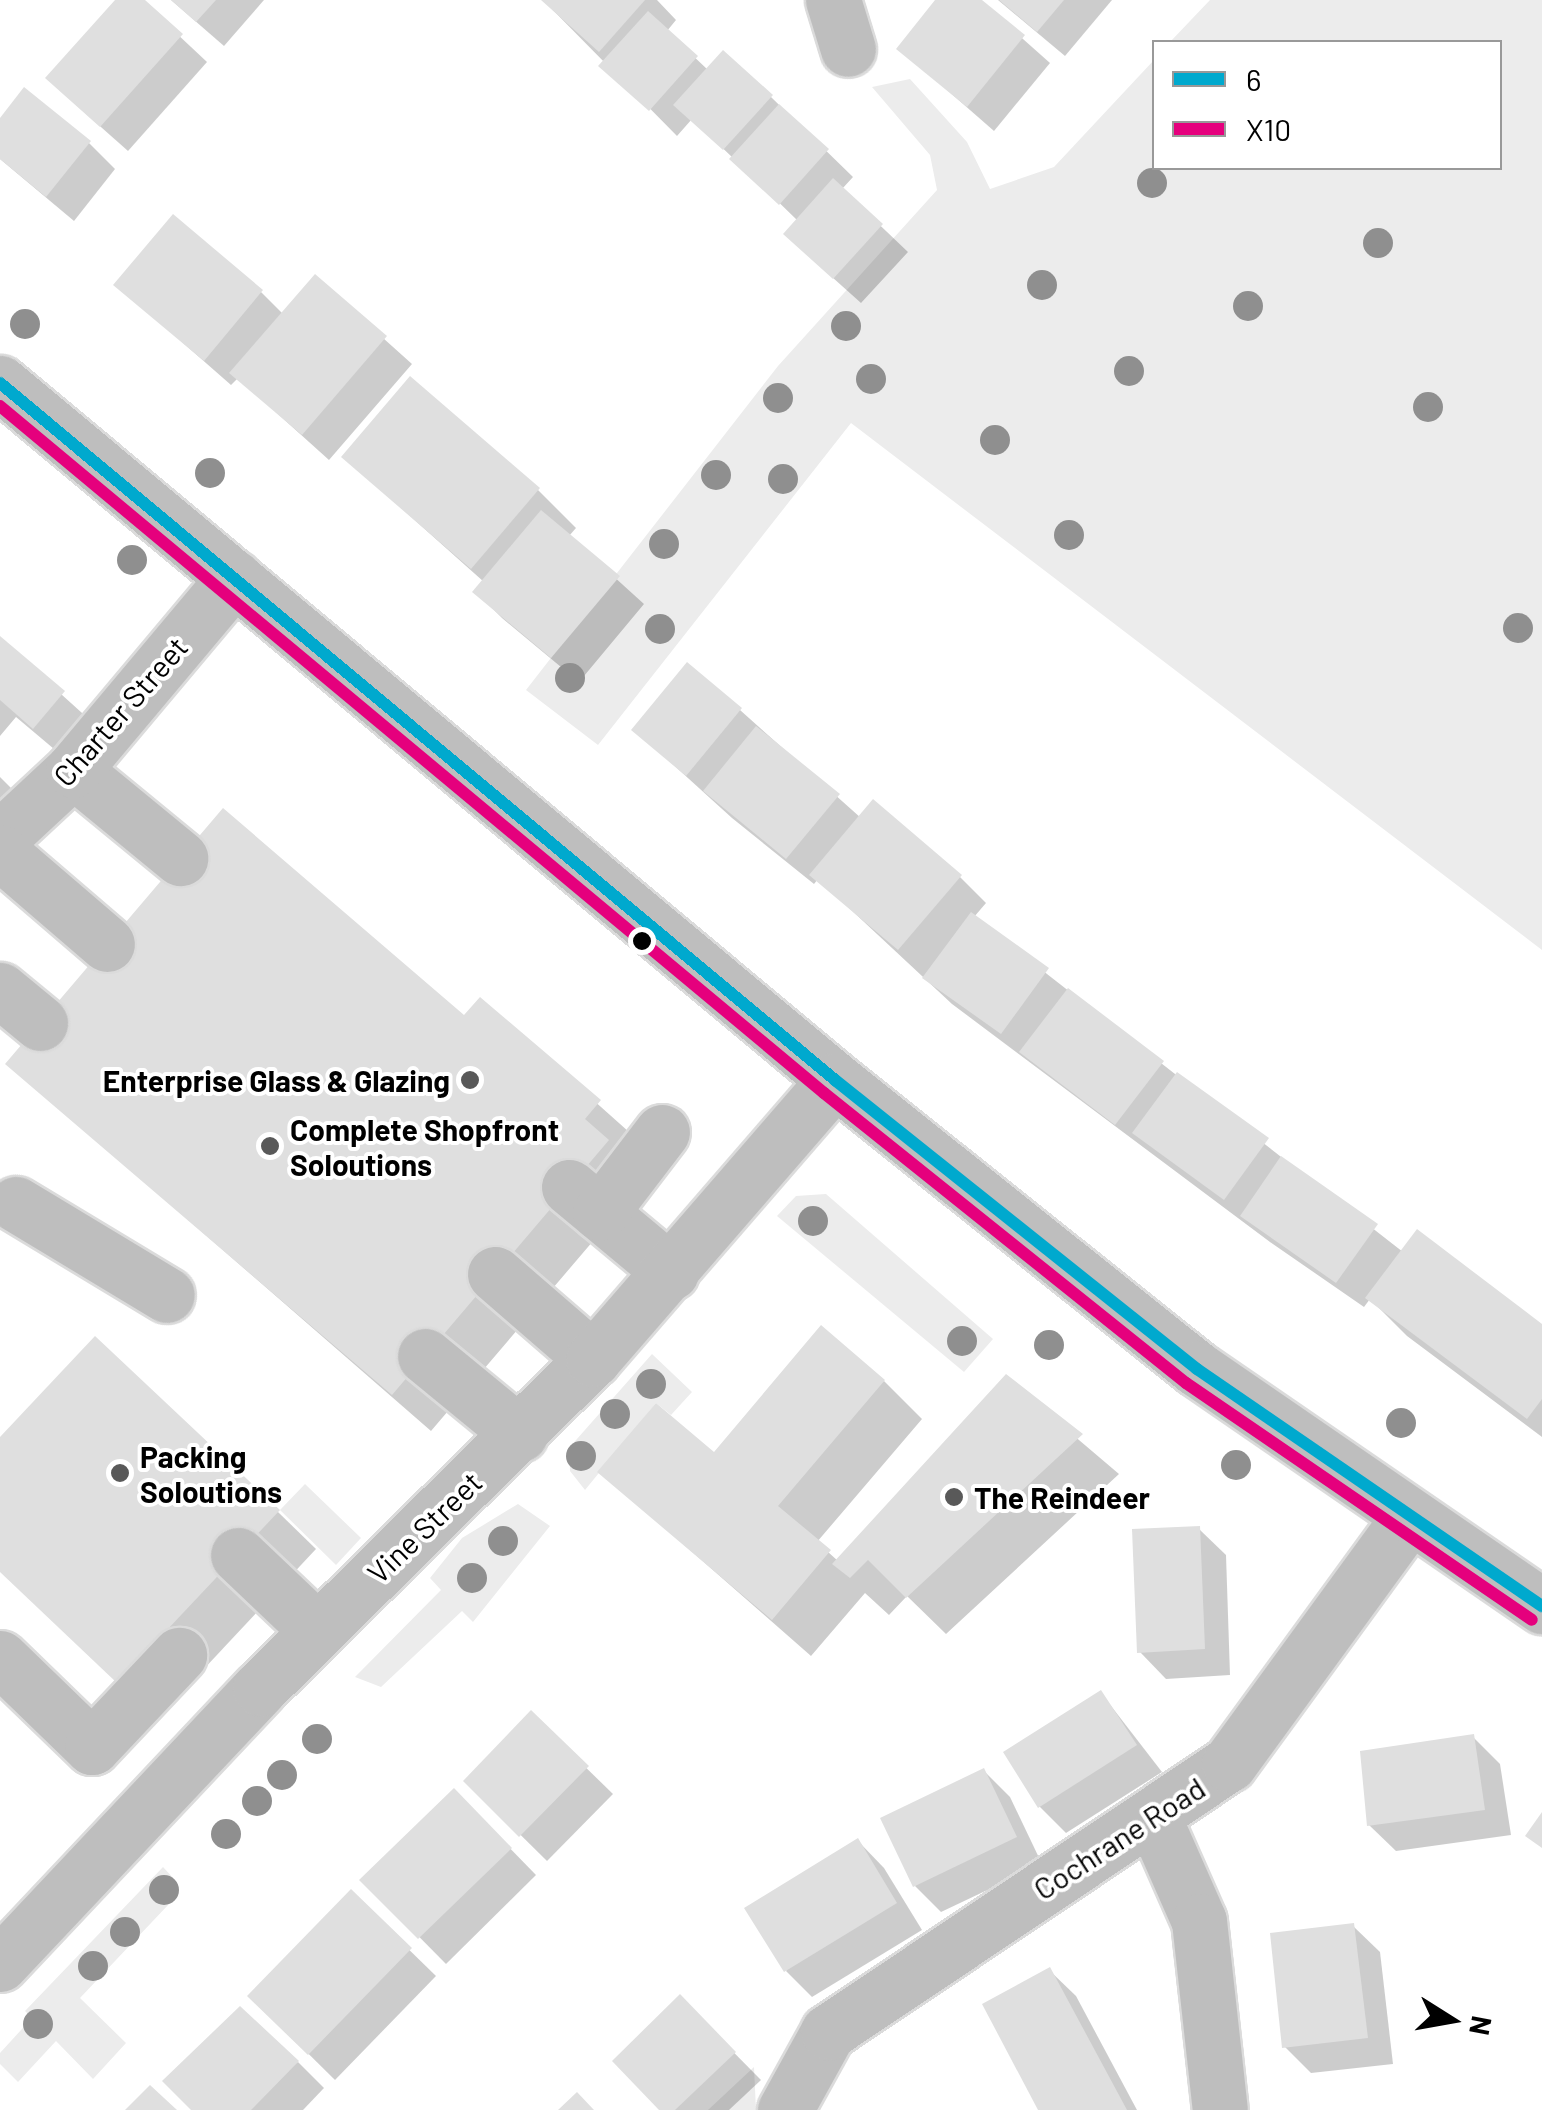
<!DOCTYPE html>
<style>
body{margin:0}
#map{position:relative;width:1542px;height:2110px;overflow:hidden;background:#fff;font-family:Barlow,sans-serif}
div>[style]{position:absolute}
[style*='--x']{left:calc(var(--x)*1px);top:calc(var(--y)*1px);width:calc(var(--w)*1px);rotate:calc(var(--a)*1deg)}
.green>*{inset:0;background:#ececec}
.shadow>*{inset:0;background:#0003}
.building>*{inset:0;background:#dfdfdf}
.roads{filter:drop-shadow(2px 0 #dbdbdb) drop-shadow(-2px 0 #dbdbdb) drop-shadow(0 2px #dbdbdb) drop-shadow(0 -2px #dbdbdb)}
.minor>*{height:55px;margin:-27.5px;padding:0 27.5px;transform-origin:27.5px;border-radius:27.5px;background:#bebebe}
.major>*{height:55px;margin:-27.5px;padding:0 27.5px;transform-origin:27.5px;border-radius:27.5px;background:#bebebe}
.bus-1>*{height:12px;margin:-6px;padding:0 6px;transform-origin:6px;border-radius:6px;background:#00a9ce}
.bus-2>*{height:12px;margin:-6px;padding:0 6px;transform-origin:6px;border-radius:6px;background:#e5007d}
.trees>*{width:30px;height:30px;margin:-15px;border-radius:50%;background:#8f8f8f}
.dots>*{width:28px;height:28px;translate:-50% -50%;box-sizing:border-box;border:5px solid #fff;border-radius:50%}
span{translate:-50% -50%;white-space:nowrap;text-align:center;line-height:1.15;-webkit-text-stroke:8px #fff;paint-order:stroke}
.street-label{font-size:30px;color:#000}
.poi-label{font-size:30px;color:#000;font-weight:700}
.right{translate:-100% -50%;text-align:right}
.left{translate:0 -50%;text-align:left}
.legend{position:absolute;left:1152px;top:40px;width:350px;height:130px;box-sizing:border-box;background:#fff;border:2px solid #999;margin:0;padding:12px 18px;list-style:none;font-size:30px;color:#000}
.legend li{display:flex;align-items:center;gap:20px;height:50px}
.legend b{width:50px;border:2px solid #999}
.north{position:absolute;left:1402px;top:1970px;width:100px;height:100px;-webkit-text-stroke:8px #fff;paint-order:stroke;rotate:101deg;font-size:28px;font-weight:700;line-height:40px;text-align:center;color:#000}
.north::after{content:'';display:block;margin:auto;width:35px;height:45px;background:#000;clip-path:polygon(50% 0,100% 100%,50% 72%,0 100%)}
</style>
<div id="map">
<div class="green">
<div style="clip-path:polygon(1210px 0,1542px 0,1542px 950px,851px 423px,598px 745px,526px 690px,778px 366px,937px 190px,930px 155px,872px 87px,910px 79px,967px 142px,990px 189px,1054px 167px,1154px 60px,1154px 168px,1500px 168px,1500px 42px,1170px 42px)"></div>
<div style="clip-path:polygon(826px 1194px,993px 1339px,964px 1372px,777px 1216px,796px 1196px)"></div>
<div style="clip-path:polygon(652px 1354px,692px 1392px,671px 1415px,656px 1403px,585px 1490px,570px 1471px,569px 1448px)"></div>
<div style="clip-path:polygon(305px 1484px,361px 1538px,336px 1565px,280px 1510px)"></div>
<div style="clip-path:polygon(518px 1504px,550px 1526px,473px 1622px,462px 1611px,381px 1687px,355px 1677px,441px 1590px,430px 1578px,462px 1538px)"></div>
<div style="clip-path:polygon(163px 1867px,175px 1880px,169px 1904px,80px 1998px,126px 2043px,93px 2079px,56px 2041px,18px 2082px,0 2064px,0 2053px,32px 2018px,25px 2011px)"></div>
<div style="clip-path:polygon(754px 2067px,756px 2110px,708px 2110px)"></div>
</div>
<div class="shadow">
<div style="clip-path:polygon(118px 0,141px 0,207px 62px,128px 151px,75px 104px)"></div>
<div style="clip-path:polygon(171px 0,264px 0,224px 46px)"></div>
<div style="clip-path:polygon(543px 0,657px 0,676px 20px,667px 31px,708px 70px,723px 53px,771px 97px,853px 177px,842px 189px,908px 252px,861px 303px,813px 260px,798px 221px,733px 158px,692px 119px,677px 136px)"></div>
<div style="clip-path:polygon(938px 0,979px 0,1050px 63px,994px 131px,899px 48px)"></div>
<div style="clip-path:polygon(998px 0,1112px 0,1065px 56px)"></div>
<div style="clip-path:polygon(0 122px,89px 143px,115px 169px,74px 221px,0 159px)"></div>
<div style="clip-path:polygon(315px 277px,412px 364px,329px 460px,238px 378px,231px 385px,117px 285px,261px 292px,283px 314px)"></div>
<div style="clip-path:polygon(344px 457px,538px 490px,576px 528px,569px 536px,644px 604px,579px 682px,502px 618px,476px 592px,484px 582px)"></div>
<div style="clip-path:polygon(0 639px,102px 731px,73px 765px,16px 717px,0 736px)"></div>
<div style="clip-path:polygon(740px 710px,861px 818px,960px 877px,986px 903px,974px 917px,1403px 1252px,1542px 1327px,1542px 1437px,1407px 1336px,1370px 1299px,1364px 1307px,1270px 1242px,952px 1004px,818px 879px,814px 884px,732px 818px,635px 730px)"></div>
<div style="clip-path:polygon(0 777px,38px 815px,0 849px)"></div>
<div style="clip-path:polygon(481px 1000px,638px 1140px,646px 1179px,431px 1431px,9px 1064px,465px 1018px)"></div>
<div style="clip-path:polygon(1006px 1378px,1119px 1474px,946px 1634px,907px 1596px,889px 1615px,865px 1593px,811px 1656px,601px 1472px,714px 1455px,884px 1381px,922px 1419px,817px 1542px,838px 1561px)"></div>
<div style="clip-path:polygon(0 1440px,278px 1512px,316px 1549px,157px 1719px,0 1571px)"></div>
<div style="clip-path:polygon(1199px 1529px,1226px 1555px,1230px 1675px,1166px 1679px,1140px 1652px)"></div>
<div style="clip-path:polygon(1101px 1693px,1162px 1772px,1066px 1833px,1040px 1807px,1006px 1753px)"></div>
<div style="clip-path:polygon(531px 1714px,613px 1794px,547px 1861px,466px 1781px)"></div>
<div style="clip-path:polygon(1473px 1737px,1500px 1764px,1511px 1835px,1396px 1851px,1369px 1825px)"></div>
<div style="clip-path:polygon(984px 1771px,1010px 1797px,1042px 1864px,941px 1912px,915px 1886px)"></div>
<div style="clip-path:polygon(454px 1791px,536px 1875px,446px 1964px,363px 1880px)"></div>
<div style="clip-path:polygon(858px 1841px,884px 1868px,922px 1930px,812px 1997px,786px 1971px)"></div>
<div style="clip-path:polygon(351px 1893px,436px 1976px,335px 2080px,250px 1996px)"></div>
<div style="clip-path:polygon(1353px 1926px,1380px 1952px,1393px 2064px,1311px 2073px,1285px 2047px)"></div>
<div style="clip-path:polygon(1049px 1970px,1076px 1996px,1137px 2110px,1041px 2110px)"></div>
<div style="clip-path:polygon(680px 1998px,761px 2080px,729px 2110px,662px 2110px)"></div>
<div style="clip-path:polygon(298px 2062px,324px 2088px,303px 2110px,194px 2110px)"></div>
</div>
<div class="building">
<div style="clip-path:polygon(115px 0,145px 0,183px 34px,100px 127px,45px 78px)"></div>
<div style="clip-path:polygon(171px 0,216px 0,196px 22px)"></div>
<div style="clip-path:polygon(541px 0,645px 0,599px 52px)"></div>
<div style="clip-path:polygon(935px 0,982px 0,1025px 35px,967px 107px,896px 49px)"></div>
<div style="clip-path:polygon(999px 0,1064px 0,1037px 32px)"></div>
<div style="clip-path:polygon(648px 11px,698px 56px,649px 111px,598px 66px)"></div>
<div style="clip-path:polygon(723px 50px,773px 95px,723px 150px,673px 105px)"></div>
<div style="clip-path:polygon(24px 87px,91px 141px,46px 197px,0 159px,0 118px)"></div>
<div style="clip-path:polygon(779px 104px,829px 149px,779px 205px,729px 159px)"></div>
<div style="clip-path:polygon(833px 178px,883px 224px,833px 279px,783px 234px)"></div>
<div style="clip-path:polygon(173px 214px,263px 290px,204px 361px,113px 285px)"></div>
<div style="clip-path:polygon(315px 274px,387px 336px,302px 435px,229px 373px)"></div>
<div style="clip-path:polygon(410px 376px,540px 488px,471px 569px,341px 457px)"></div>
<div style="clip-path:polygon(541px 510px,620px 576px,551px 658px,472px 592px)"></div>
<div style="clip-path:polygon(0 636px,65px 691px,33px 729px,0 700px)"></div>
<div style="clip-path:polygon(687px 662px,742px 708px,686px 776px,631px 730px)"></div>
<div style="clip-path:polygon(756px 726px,840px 794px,786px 859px,703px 791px)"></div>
<div style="clip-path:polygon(873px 799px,962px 875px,898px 950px,809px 875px)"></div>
<div style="clip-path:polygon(223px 808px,464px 1015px,480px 997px,601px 1100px,585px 1119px,609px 1140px,392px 1395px,5px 1064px)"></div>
<div style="clip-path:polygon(971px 912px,1049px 968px,1001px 1034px,922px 978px)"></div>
<div style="clip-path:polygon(1068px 988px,1164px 1061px,1115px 1125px,1019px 1052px)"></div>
<div style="clip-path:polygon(1177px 1072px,1269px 1138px,1224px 1200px,1132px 1133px)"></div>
<div style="clip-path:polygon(1281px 1156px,1378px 1224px,1336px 1283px,1240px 1216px)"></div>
<div style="clip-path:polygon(1417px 1229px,1542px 1324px,1542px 1399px,1527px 1419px,1365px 1298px)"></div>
<div style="clip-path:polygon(821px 1325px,885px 1380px,778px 1506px,831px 1550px,772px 1620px,597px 1472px,656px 1403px,714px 1452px)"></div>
<div style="clip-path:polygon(95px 1336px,280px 1510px,117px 1683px,0 1572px,0 1437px)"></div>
<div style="clip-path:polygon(1006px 1374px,1083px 1434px,906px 1598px,868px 1560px,850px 1578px,832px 1564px)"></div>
<div style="clip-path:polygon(1200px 1526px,1205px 1649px,1137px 1653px,1132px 1529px)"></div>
<div style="clip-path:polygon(1101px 1690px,1137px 1745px,1038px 1808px,1003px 1752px)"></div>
<div style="clip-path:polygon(531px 1710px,589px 1766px,519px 1837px,463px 1781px)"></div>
<div style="clip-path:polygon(1474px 1734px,1485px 1810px,1367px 1826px,1360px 1751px)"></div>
<div style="clip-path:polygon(984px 1768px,1017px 1837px,913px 1887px,880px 1818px)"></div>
<div style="clip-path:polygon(454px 1788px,512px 1848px,418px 1939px,359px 1880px)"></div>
<div style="clip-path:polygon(1542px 1812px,1542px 1848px,1525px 1836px)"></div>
<div style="clip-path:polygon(858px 1838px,897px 1903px,784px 1972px,744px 1908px)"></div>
<div style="clip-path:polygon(351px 1889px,412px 1948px,308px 2055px,247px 1996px)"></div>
<div style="clip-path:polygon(1354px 1923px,1368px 2038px,1282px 2048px,1270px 1933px)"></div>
<div style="clip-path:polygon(1050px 1967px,1127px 2110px,1038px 2110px,982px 2004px)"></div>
<div style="clip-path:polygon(680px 1994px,736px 2052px,675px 2110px,659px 2110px,612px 2061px)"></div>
<div style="clip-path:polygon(240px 2006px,299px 2061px,251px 2110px,191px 2110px,162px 2081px)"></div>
<div style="clip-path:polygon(150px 2085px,177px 2110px,125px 2110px)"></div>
<div style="clip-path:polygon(577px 2092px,594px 2110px,558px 2110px)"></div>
</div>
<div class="roads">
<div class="minor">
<div style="--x:833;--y:0;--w:51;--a:73"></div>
<div style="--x:73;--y:770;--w:139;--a:39.4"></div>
<div style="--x:0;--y:838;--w:100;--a:-43"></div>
<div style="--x:73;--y:770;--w:251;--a:-50"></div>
<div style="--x:0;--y:852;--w:141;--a:40.7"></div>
<div style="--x:0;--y:990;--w:52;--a:39.5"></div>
<div style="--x:569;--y:1187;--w:133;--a:39.8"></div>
<div style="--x:16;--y:1204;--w:176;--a:31.1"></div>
<div style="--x:600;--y:1213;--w:102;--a:-52.6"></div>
<div style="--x:495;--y:1274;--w:130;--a:40.9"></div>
<div style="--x:425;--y:1356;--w:123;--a:39.4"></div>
<div style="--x:238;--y:1555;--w:109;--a:43.5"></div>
<div style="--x:0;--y:1658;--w:128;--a:44.1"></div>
<div style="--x:92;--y:1747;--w:127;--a:-46.6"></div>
<div style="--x:1154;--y:1819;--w:111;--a:66.2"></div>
<div style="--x:1199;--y:1921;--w:190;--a:83.7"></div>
<div style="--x:0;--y:1964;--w:379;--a:-46.7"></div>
<div style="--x:260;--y:1688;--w:468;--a:-44.7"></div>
<div style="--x:593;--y:1359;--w:369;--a:-49.1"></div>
<div style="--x:785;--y:2110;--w:89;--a:-61.1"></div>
<div style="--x:828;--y:2032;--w:482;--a:-33.8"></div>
<div style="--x:1229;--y:1764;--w:306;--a:-53.9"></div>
</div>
<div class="major">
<div style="--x:0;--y:383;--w:1088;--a:39.85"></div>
<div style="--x:835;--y:1080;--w:463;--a:38.6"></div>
<div style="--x:1197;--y:1369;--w:419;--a:34.5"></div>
</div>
</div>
<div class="bus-1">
<div style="--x:0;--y:383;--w:1088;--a:39.85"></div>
<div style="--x:835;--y:1080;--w:463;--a:38.6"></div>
<div style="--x:1197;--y:1369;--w:419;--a:34.5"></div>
</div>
<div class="bus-2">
<div style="--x:0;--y:406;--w:1073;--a:39.82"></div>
<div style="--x:824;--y:1093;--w:464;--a:38.7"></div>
<div style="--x:1186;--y:1383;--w:419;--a:34.4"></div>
</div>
<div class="trees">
<div style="left:1152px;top:183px"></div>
<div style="left:1378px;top:243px"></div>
<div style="left:1042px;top:285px"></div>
<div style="left:1248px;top:306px"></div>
<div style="left:25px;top:324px"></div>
<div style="left:846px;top:326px"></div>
<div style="left:1129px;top:371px"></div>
<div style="left:871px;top:379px"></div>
<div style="left:778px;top:398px"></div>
<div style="left:1428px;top:407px"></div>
<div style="left:995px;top:440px"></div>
<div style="left:210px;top:473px"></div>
<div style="left:716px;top:475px"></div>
<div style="left:783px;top:479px"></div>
<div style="left:1069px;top:535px"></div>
<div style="left:664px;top:544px"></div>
<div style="left:132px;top:560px"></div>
<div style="left:1518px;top:628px"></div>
<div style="left:660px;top:629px"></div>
<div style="left:570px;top:678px"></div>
<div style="left:813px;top:1221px"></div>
<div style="left:962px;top:1341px"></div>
<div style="left:1049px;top:1345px"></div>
<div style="left:651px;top:1384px"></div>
<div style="left:615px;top:1414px"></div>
<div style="left:1401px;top:1423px"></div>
<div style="left:581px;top:1456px"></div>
<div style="left:1236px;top:1465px"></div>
<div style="left:503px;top:1541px"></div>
<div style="left:472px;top:1578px"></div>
<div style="left:317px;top:1739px"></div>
<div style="left:282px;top:1775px"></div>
<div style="left:257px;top:1801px"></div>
<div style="left:226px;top:1834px"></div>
<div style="left:164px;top:1890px"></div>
<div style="left:125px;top:1932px"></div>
<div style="left:93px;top:1966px"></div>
<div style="left:38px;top:2024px"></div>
</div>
<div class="dots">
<div style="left:642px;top:941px;background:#000"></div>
<div style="left:470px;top:1080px;background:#595959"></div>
<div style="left:270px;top:1146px;background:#595959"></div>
<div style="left:120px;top:1473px;background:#595959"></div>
<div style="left:954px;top:1497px;background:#595959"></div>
</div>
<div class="street-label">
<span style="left:120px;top:711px;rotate:-49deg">Charter Street</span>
<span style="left:424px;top:1527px;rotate:-44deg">Vine Street</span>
<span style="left:1119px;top:1838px;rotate:-33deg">Cochrane Road</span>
</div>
<div class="poi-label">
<span class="right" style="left:450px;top:1080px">Enterprise Glass &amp; Glazing</span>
<span class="left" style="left:290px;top:1146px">Complete Shopfront<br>Soloutions</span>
<span class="left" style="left:140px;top:1473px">Packing<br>Soloutions</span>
<span class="left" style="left:974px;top:1497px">The Reindeer</span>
</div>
<ul class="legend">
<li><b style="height:12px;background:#00a9ce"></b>6</li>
<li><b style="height:12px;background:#e5007d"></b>X10</li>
</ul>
<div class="north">N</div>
</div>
